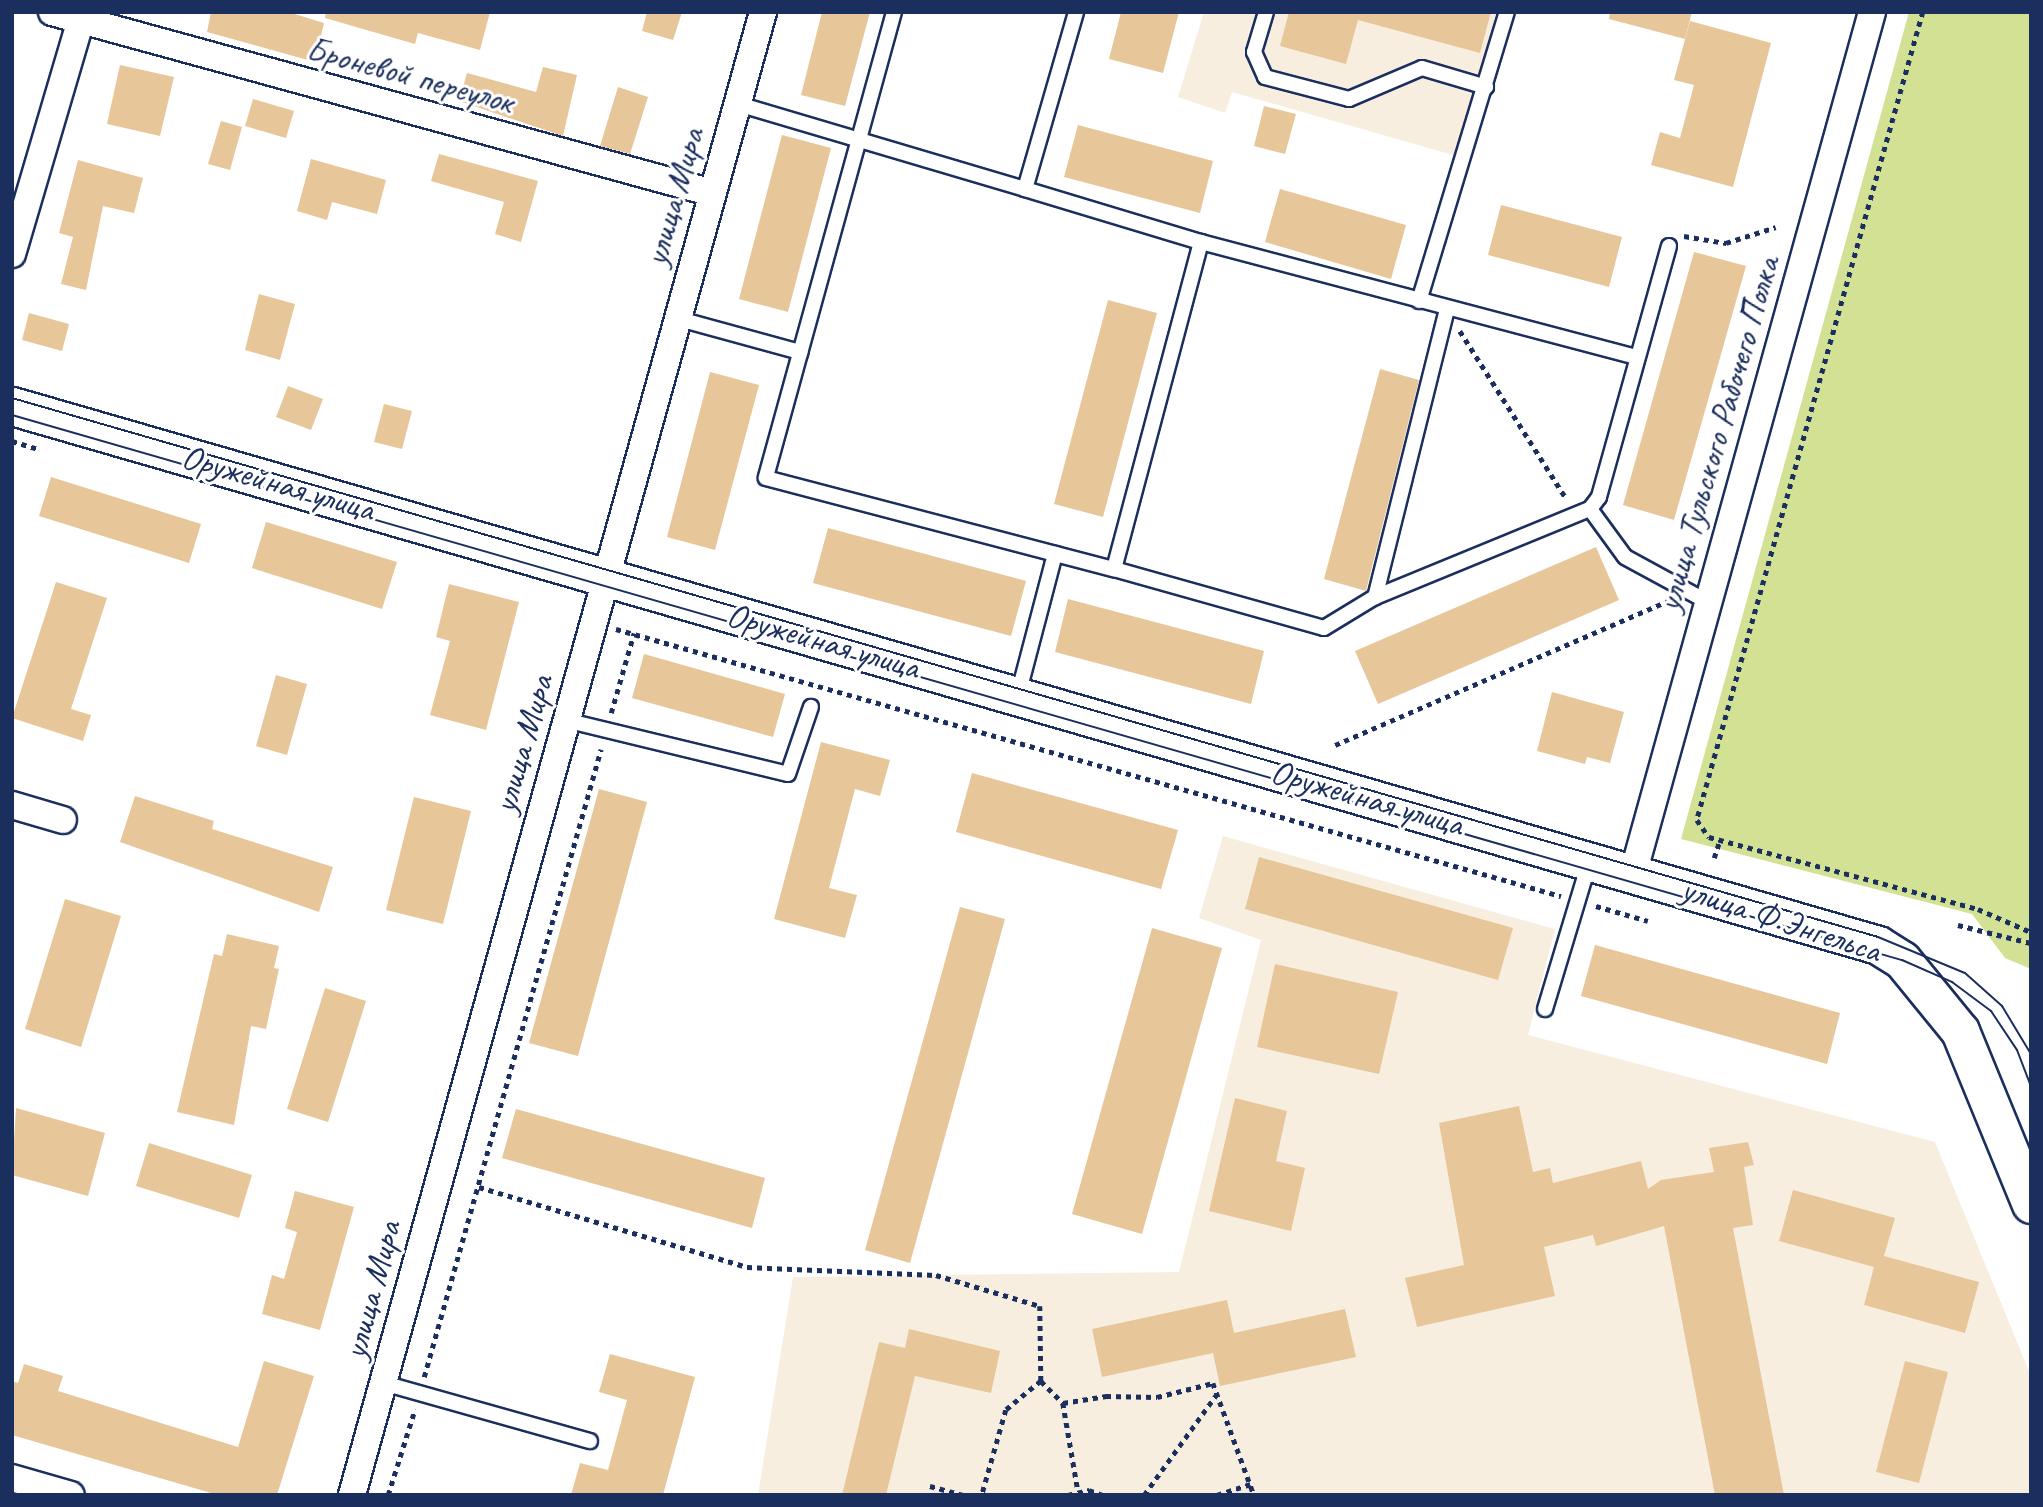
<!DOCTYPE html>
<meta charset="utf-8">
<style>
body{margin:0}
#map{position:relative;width:2043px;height:1507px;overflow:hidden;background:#fff;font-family:Caveat,sans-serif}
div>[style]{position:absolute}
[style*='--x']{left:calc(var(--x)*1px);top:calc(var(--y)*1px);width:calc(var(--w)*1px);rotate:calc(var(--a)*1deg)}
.built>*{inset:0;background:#f8eee0}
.green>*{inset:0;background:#d3e194}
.building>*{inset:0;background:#e7c699}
.path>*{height:4.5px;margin-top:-2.25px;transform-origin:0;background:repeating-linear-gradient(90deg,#1b2f5e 0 5px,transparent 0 10px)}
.roads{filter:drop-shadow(2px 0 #1b2f5e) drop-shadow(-2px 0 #1b2f5e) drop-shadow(0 2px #1b2f5e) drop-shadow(0 -2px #1b2f5e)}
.lane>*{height:14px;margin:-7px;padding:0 7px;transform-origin:7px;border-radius:7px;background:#fff}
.street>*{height:26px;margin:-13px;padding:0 13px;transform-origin:13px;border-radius:13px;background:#fff}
.secondary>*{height:37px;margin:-18.5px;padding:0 18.5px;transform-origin:18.5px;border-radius:18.5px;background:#fff}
.tram>*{height:2px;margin:-1px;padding:0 1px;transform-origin:1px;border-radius:1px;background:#1b2f5e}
span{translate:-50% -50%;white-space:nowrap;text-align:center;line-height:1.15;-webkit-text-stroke:6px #fff;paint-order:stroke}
.street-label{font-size:35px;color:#1b2f5e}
.frame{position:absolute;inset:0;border:14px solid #1b2f5e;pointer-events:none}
</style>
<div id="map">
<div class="built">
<div style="clip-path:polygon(1204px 12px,1496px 12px,1460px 157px,1232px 92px,1225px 113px,1178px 97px)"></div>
<div style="clip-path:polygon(1223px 836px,1555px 929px,1528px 1035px,1935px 1142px,2031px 1376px,2031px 1495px,758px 1495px,793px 1277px,1179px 1272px,1261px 940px,1199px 918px)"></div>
</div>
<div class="green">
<div style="clip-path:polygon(1909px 12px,2031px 12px,2031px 969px,2005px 958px,1972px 914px,1681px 839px)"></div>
</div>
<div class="building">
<div style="clip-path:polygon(211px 12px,288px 12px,324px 23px,315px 62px,207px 32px)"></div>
<div style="clip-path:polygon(326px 12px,490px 12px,480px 50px,418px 33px,415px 44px,325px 18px)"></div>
<div style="clip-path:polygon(647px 12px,682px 12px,673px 40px,642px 31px)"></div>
<div style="clip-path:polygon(822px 12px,870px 12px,845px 106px,801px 95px)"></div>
<div style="clip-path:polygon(1121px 12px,1179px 12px,1163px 73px,1109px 59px)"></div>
<div style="clip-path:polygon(1289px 12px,1491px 12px,1480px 53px,1358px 20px,1346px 64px,1280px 46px)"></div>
<div style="clip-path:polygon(1610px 12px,1692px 12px,1685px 39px,1609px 19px)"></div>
<div style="clip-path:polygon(1690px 21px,1771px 43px,1733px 187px,1651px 165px,1660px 132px,1680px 138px,1694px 85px,1674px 80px)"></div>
<div style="clip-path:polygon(120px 65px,174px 77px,160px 136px,107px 124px)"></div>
<div style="clip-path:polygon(543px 67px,577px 75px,563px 136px,459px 101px,467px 73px,536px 92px)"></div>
<div style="clip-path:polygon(618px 87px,648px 97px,630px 154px,600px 146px)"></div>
<div style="clip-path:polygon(253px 99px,294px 111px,286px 138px,245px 126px)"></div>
<div style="clip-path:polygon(1264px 106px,1296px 114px,1285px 154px,1254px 146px)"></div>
<div style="clip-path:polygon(221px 121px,242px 127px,230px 170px,208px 164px)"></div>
<div style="clip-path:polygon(1078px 125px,1213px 161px,1200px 213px,1064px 177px)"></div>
<div style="clip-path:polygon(782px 135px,831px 148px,788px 312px,739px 299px)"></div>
<div style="clip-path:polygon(439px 154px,538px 181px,521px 242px,495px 234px,504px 202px,431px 181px)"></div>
<div style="clip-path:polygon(311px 159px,386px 180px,377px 214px,332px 202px,327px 220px,297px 211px)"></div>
<div style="clip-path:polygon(78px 160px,143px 178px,134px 213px,103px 206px,86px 290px,61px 284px,73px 237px,59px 233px)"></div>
<div style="clip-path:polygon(1280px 189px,1406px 225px,1391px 279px,1265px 242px)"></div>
<div style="clip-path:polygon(1501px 205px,1622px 237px,1609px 287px,1488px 255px)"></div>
<div style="clip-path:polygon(1694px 252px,1746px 266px,1674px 520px,1623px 505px)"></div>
<div style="clip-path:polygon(259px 294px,295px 304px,280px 360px,245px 350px)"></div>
<div style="clip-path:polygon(1108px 300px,1157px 313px,1103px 517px,1054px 504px)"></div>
<div style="clip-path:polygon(29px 313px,69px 324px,62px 351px,22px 340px)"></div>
<div style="clip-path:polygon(1380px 369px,1419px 380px,1366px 591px,1324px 579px)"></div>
<div style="clip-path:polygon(710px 372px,759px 385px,715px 550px,667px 537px)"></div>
<div style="clip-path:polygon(288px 386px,323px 399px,311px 430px,276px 417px)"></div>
<div style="clip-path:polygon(384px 404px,412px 411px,402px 449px,374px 442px)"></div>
<div style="clip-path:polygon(51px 477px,201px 524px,189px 563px,39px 516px)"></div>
<div style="clip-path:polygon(266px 522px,397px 562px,382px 609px,252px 568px)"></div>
<div style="clip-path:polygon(828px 528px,1026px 581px,1011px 636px,813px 583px)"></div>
<div style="clip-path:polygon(1596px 547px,1619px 600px,1378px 704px,1355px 651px)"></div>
<div style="clip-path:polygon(56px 582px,107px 598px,71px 709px,91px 715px,83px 741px,12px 718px)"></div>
<div style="clip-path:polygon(449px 584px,519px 602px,486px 730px,430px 715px,450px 641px,436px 637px)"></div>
<div style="clip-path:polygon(1068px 599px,1264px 651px,1251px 704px,1055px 652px)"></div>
<div style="clip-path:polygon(644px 654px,785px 694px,773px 737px,632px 698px)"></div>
<div style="clip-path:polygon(276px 675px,307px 684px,287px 755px,256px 746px)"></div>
<div style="clip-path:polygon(1552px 692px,1624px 712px,1610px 763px,1587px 757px,1585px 764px,1537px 751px)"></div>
<div style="clip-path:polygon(821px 742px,890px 760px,880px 796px,855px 789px,829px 888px,857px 895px,845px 938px,774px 919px)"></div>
<div style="clip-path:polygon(972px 773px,1178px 830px,1161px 889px,956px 832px)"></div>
<div style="clip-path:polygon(599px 789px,647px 802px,578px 1056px,529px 1043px)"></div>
<div style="clip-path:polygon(135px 796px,214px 821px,212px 829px,333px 867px,319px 912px,120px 842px)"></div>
<div style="clip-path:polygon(414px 797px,471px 811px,443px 924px,386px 910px)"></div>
<div style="clip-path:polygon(1259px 857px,1513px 928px,1498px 980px,1245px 909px)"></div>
<div style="clip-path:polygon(65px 899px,121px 916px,81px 1047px,25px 1029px)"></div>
<div style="clip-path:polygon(960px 907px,1005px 919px,910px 1263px,865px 1250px)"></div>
<div style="clip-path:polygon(1152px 928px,1222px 948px,1142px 1234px,1072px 1214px)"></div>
<div style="clip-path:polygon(227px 934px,279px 946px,274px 968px,279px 969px,266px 1029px,251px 1026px,234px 1125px,177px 1112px,214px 954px,222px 956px)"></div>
<div style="clip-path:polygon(1595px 945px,1840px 1013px,1827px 1064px,1581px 996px)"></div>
<div style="clip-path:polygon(1275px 964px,1398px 992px,1379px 1074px,1257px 1047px)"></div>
<div style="clip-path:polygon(325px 988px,366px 1001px,328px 1122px,287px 1109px)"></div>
<div style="clip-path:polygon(1235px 1098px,1287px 1111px,1276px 1161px,1305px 1168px,1291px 1231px,1209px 1211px)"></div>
<div style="clip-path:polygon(1519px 1106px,1533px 1172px,1550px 1168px,1553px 1183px,1641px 1161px,1648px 1189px,1661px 1180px,1714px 1172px,1709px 1148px,1748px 1142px,1754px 1165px,1744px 1167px,1753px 1225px,1733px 1228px,1784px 1495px,1715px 1495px,1664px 1226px,1596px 1246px,1593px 1235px,1544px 1247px,1555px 1296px,1417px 1327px,1405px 1278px,1464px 1265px,1439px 1123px)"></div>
<div style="clip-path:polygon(16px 1108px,105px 1133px,88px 1196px,12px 1175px)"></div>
<div style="clip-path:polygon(516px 1109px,765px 1178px,752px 1228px,502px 1158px)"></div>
<div style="clip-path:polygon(149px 1143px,252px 1175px,239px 1218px,136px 1186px)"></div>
<div style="clip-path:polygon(1793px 1190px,1895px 1218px,1884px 1256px,1979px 1282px,1965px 1333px,1864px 1305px,1874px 1267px,1779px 1241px)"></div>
<div style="clip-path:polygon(295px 1191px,354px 1207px,320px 1330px,262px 1314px,272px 1275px,284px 1279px,297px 1232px,285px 1228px)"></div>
<div style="clip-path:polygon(1227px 1300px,1234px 1333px,1345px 1309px,1356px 1357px,1220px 1386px,1213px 1353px,1102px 1377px,1092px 1329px)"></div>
<div style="clip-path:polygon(909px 1329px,1000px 1351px,991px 1393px,915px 1376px,886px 1495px,842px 1495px,879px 1342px,905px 1348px)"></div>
<div style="clip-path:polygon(610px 1354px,695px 1377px,663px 1495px,571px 1495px,580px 1463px,608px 1470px,627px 1400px,599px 1392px)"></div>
<div style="clip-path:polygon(264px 1361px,314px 1376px,277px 1495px,218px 1495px,12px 1435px,12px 1381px,18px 1383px,24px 1364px,63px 1376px,58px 1391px,238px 1447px)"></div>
<div style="clip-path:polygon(1905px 1361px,1948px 1372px,1919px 1483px,1876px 1472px)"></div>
</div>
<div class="path">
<div style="--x:1923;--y:12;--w:839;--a:105.63"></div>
<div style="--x:1697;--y:820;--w:21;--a:55"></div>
<div style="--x:1709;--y:837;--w:278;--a:15"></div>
<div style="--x:1978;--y:909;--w:58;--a:23.5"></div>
<div style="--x:1684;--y:236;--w:43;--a:9.5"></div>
<div style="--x:1726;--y:243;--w:52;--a:-17.7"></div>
<div style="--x:1460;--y:331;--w:198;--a:57.6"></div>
<div style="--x:12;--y:441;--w:27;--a:17"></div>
<div style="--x:616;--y:629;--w:982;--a:15.78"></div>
<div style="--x:611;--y:713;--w:83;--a:-74"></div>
<div style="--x:1335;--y:745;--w:362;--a:-23.4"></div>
<div style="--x:1714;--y:858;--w:19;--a:-72"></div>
<div style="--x:1596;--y:906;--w:54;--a:16.1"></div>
<div style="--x:1958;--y:925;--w:75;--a:13.9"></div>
<div style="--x:479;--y:1187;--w:280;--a:16.6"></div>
<div style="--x:747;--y:1267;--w:189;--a:2.4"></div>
<div style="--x:936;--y:1275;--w:109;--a:16.6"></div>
<div style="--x:1040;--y:1306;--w:75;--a:89.2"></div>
<div style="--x:1041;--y:1381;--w:45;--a:140.4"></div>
<div style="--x:1006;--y:1410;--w:88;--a:105.8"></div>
<div style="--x:424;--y:1377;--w:652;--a:-74.26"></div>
<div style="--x:1041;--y:1381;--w:31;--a:45"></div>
<div style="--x:1063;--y:1403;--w:44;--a:-9.2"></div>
<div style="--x:1106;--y:1396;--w:51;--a:1.1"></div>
<div style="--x:1157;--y:1397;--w:58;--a:-14"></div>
<div style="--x:1213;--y:1383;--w:119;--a:69.9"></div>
<div style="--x:1063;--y:1403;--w:89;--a:80.3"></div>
<div style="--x:930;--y:1486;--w:35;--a:15"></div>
<div style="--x:388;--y:1495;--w:90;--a:-72.6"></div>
<div style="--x:1068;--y:1495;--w:22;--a:-13"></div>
<div style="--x:1089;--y:1490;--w:15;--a:20"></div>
<div style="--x:1144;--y:1495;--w:123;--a:-54.2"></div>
<div style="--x:1217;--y:1495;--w:35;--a:-18"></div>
</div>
<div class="roads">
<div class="lane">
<div style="--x:894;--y:12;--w:483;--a:105.4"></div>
<div style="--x:766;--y:478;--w:360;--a:14.7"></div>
<div style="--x:1266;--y:12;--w:42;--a:106.7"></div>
<div style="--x:1254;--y:52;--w:27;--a:66"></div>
<div style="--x:1265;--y:77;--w:87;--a:14.7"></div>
<div style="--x:1349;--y:99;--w:79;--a:-23"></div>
<div style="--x:1422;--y:68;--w:67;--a:16.5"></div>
<div style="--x:738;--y:104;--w:299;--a:16.5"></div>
<div style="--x:1025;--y:189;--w:184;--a:-73.9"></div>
<div style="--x:1025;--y:189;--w:184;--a:16.8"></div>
<div style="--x:1201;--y:242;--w:451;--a:14.8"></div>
<div style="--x:1201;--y:242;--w:338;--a:104.9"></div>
<div style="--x:1114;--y:569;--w:218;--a:15.7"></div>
<div style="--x:1324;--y:628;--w:60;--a:-31.3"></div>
<div style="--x:1669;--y:246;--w:261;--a:105.6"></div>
<div style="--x:1599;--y:497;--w:15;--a:127"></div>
<div style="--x:1590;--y:509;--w:59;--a:53.9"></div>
<div style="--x:1625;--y:557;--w:94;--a:28.5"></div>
<div style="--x:1419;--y:301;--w:302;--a:-73.1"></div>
<div style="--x:1447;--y:309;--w:297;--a:104"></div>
<div style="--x:1375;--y:597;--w:232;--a:-22.3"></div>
<div style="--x:676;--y:318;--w:129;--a:15.3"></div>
<div style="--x:1018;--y:695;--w:146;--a:-75.3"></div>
<div style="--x:565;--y:720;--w:229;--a:13.6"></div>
<div style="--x:788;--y:774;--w:71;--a:-71.1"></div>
<div style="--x:1545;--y:1009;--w:152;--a:-73.2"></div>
<div style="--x:383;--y:1383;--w:215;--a:15.7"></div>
</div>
<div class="street">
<div style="--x:52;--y:12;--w:681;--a:15.32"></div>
<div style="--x:12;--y:254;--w:252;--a:-73.6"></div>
<div style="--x:12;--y:805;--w:53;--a:16.4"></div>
<div style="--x:1633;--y:874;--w:895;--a:-74.5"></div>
<div style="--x:12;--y:1478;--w:61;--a:16.1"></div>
<div style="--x:352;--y:1495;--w:1539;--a:-74.51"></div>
</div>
<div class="secondary">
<div style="--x:12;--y:406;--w:1942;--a:16.11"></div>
<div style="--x:1878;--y:945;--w:28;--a:32"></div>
<div style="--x:1902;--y:960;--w:92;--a:50.8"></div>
<div style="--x:1960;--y:1031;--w:187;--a:67.7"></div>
</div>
</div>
<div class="tram">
<div style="--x:12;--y:398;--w:1942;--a:16.11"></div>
<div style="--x:1878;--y:937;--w:94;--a:22.5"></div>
<div style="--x:1965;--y:973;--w:50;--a:41.7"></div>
<div style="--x:2002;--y:1006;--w:56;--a:58.9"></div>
<div style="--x:12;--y:415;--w:1967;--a:16.09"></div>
<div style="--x:1902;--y:960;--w:55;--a:23.7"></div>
<div style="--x:1952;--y:982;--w:49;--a:36.6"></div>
<div style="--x:1991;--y:1011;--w:47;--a:56.3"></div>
<div style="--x:2017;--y:1050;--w:39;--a:69"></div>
</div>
<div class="street-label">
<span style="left:410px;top:75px;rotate:15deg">Броневой переулок</span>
<span style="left:674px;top:197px;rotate:-74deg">улица Мира</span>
<span style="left:1718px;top:434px;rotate:-74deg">улица Тульского Рабочего Полка</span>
<span style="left:278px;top:483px;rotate:16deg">Оружейная улица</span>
<span style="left:823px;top:641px;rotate:16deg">Оружейная улица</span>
<span style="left:523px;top:744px;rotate:-74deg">улица Мира</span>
<span style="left:1367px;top:798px;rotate:16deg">Оружейная улица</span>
<span style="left:1781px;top:920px;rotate:18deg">улица Ф.Энгельса</span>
<span style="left:372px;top:1290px;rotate:-75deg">улица Мира</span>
</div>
<div class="frame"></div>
</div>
